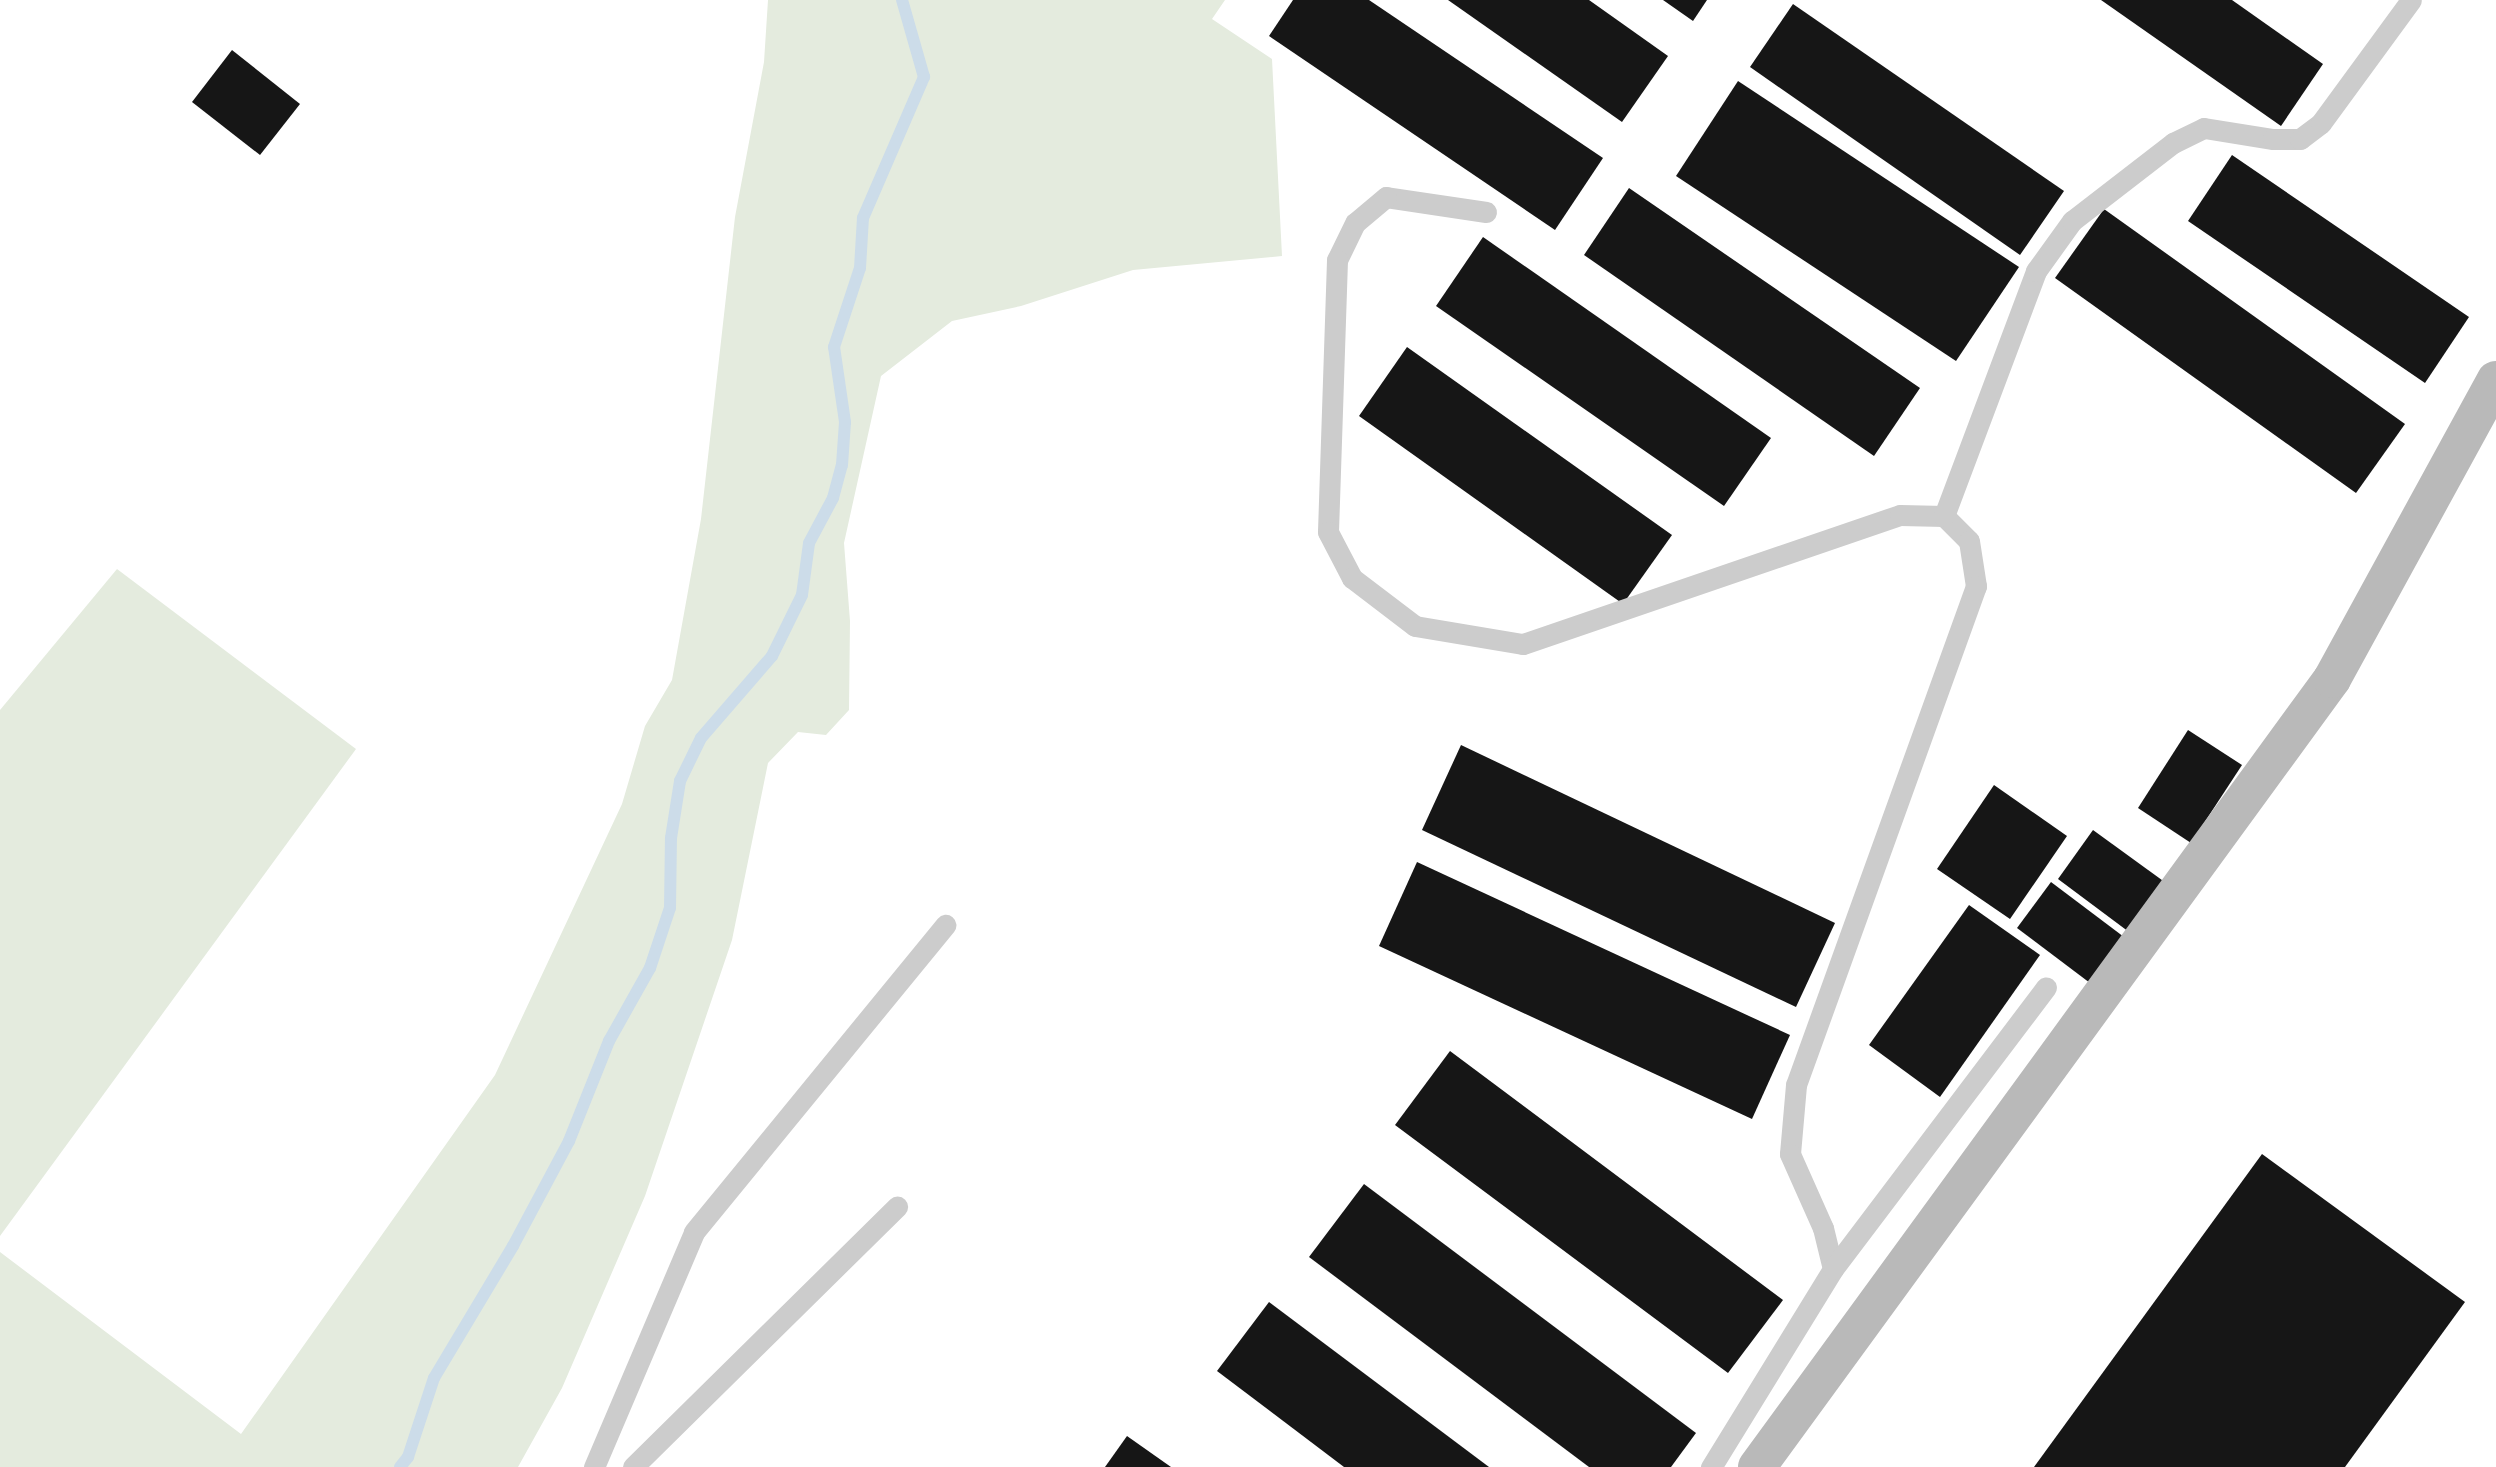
<!DOCTYPE html>
<style>
body{margin:0}
#map{position:relative;width:2496px;height:1467px;overflow:hidden;background:#fff;font-family:"PT Sans Narrow",sans-serif}
div>[style]{position:absolute}
[style*='--x']{left:calc(var(--x)*1px);top:calc(var(--y)*1px);width:calc(var(--w)*1px);rotate:calc(var(--a)*1deg)}
.green>*{inset:0;background:#e4ebde}
.stream>*{height:12px;margin:-6px;padding:0 6px;transform-origin:6px;border-radius:6px;background:#ccdce9}
.building>*{inset:0;background:#161616}
.lane>*{height:21px;margin:-10.5px;padding:0 10.5px;transform-origin:10.5px;border-radius:10.5px;background:#ccc}
.secondary>*{height:38px;margin:-19px;padding:0 19px;transform-origin:19px;border-radius:19px;background:#b9b9b9}
span{translate:-50% -50%;white-space:nowrap;text-align:center;line-height:1.15;-webkit-text-stroke:7px #fff;paint-order:stroke}
</style>
<div id="map">
<div class="green">
<div style="clip-path:polygon(768px 0,1225px 0,1212px 19px,1272px 59px,1282px 256px,1133px 270px,1021px 306px,952px 321px,881px 376px,844px 543px,850px 621px,849px 710px,826px 735px,798px 732px,768px 763px,732px 940px,645px 1196px,562px 1388px,518px 1467px,0 1467px,0 1252px,241px 1434px,495px 1075px,622px 804px,645px 726px,672px 680px,701px 519px,735px 217px,764px 62px)"></div>
<div style="clip-path:polygon(117px 569px,356px 749px,0 1236px,0 710px)"></div>
</div>
<div class="stream">
<div style="--x:400;--y:1467;--w:13;--a:-51"></div>
<div style="--x:408;--y:1457;--w:83;--a:-71.8"></div>
<div style="--x:434;--y:1378;--w:154;--a:-59.1"></div>
<div style="--x:513;--y:1246;--w:119;--a:-61.9"></div>
<div style="--x:569;--y:1141;--w:108;--a:-68.2"></div>
<div style="--x:609;--y:1041;--w:84;--a:-60.7"></div>
<div style="--x:650;--y:968;--w:63;--a:-71.6"></div>
<div style="--x:670;--y:908;--w:70;--a:-89.2"></div>
<div style="--x:671;--y:838;--w:58;--a:-81"></div>
<div style="--x:680;--y:781;--w:48;--a:-64"></div>
<div style="--x:701;--y:738;--w:108;--a:-49.1"></div>
<div style="--x:772;--y:656;--w:68;--a:-63.8"></div>
<div style="--x:802;--y:595;--w:52;--a:-82.3"></div>
<div style="--x:809;--y:543;--w:51;--a:-61.9"></div>
<div style="--x:833;--y:498;--w:34;--a:-75"></div>
<div style="--x:842;--y:465;--w:43;--a:-86"></div>
<div style="--x:845;--y:422;--w:76;--a:-98.3"></div>
<div style="--x:834;--y:347;--w:83;--a:-71.8"></div>
<div style="--x:860;--y:268;--w:50;--a:-86.6"></div>
<div style="--x:863;--y:218;--w:154;--a:-66.6"></div>
<div style="--x:924;--y:77;--w:80;--a:-105.9"></div>
</div>
<div class="building">
<div style="clip-path:polygon(1293px 0,1369px 0,1603px 158px,1555px 230px,1269px 36px)"></div>
<div style="clip-path:polygon(1448px 0,1589px 0,1668px 56px,1622px 122px)"></div>
<div style="clip-path:polygon(1663px 0,1707px 0,1693px 21px)"></div>
<div style="clip-path:polygon(2101px 0,2232px 0,2323px 64px,2281px 126px)"></div>
<div style="clip-path:polygon(1793px 4px,2064px 191px,2020px 255px,1750px 67px)"></div>
<div style="clip-path:polygon(232px 50px,300px 104px,260px 155px,192px 102px)"></div>
<div style="clip-path:polygon(1738px 81px,2019px 267px,1956px 361px,1676px 176px)"></div>
<div style="clip-path:polygon(2232px 155px,2469px 317px,2425px 383px,2188px 221px)"></div>
<div style="clip-path:polygon(1629px 188px,1920px 388px,1874px 456px,1584px 255px)"></div>
<div style="clip-path:polygon(2104px 209px,2405px 424px,2356px 493px,2055px 278px)"></div>
<div style="clip-path:polygon(1483px 237px,1771px 438px,1724px 506px,1436px 306px)"></div>
<div style="clip-path:polygon(1407px 347px,1672px 535px,1623px 604px,1359px 416px)"></div>
<div style="clip-path:polygon(2188px 730px,2242px 765px,2191px 843px,2138px 808px)"></div>
<div style="clip-path:polygon(1461px 745px,1835px 923px,1796px 1007px,1422px 830px)"></div>
<div style="clip-path:polygon(1994px 785px,2067px 836px,2010px 919px,1937px 869px)"></div>
<div style="clip-path:polygon(2093px 830px,2166px 883px,2129px 932px,2058px 879px)"></div>
<div style="clip-path:polygon(1417px 862px,1790px 1035px,1752px 1119px,1379px 946px)"></div>
<div style="clip-path:polygon(2051px 882px,2124px 937px,2090px 983px,2017px 928px)"></div>
<div style="clip-path:polygon(1969px 905px,2040px 955px,1940px 1097px,1869px 1045px)"></div>
<div style="clip-path:polygon(1450px 1051px,1783px 1300px,1728px 1373px,1395px 1125px)"></div>
<div style="clip-path:polygon(2262px 1154px,2465px 1302px,2345px 1467px,2034px 1467px)"></div>
<div style="clip-path:polygon(1364px 1184px,1696px 1433px,1671px 1467px,1589px 1467px,1309px 1257px)"></div>
<div style="clip-path:polygon(1269px 1302px,1489px 1467px,1344px 1467px,1217px 1371px)"></div>
<div style="clip-path:polygon(1127px 1436px,1171px 1467px,1105px 1467px)"></div>
</div>
<div class="lane">
<div style="--x:1486;--y:212;--w:101;--a:-171.5"></div>
<div style="--x:1386;--y:197;--w:40;--a:140"></div>
<div style="--x:1355;--y:223;--w:41;--a:115.9"></div>
<div style="--x:1337;--y:260;--w:272;--a:91.9"></div>
<div style="--x:1328;--y:532;--w:52;--a:62.4"></div>
<div style="--x:1352;--y:578;--w:79;--a:37.3"></div>
<div style="--x:1415;--y:626;--w:109;--a:9.5"></div>
<div style="--x:1523;--y:644;--w:398;--a:-18.9"></div>
<div style="--x:1900;--y:515;--w:44;--a:1.3"></div>
<div style="--x:1944;--y:516;--w:35;--a:45"></div>
<div style="--x:1969;--y:541;--w:46;--a:81.2"></div>
<div style="--x:1976;--y:586;--w:530;--a:109.84"></div>
<div style="--x:1796;--y:1085;--w:69;--a:95"></div>
<div style="--x:1790;--y:1154;--w:81;--a:66"></div>
<div style="--x:1823;--y:1228;--w:42;--a:76.3"></div>
<div style="--x:1833;--y:1269;--w:233;--a:121.6"></div>
<div style="--x:1944;--y:516;--w:262;--a:-69.4"></div>
<div style="--x:2036;--y:271;--w:62;--a:-54.2"></div>
<div style="--x:2072;--y:221;--w:128;--a:-37.7"></div>
<div style="--x:2173;--y:143;--w:34;--a:-26"></div>
<div style="--x:2204;--y:128;--w:70;--a:9.1"></div>
<div style="--x:2273;--y:139;--w:27;--a:0"></div>
<div style="--x:2300;--y:139;--w:26;--a:-37"></div>
<div style="--x:2321;--y:123;--w:152;--a:-53.8"></div>
<div style="--x:1833;--y:1269;--w:353;--a:-52.9"></div>
<div style="--x:594;--y:1467;--w:255;--a:-66.9"></div>
<div style="--x:694;--y:1232;--w:397;--a:-50.7"></div>
<div style="--x:633;--y:1467;--w:371;--a:-44.6"></div>
</div>
<div class="secondary">
<div style="--x:1757;--y:1467;--w:975;--a:-53.88"></div>
<div style="--x:2332;--y:679;--w:341;--a:-61.3"></div>
</div>
</div>
